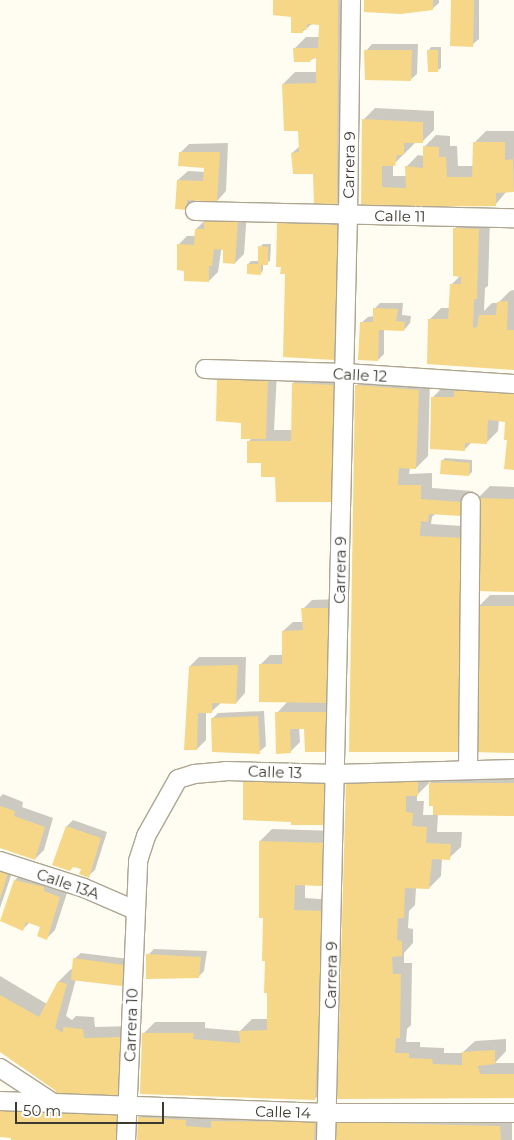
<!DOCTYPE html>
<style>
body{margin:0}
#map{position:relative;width:514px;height:1140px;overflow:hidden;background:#fffcf2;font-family:Montserrat,sans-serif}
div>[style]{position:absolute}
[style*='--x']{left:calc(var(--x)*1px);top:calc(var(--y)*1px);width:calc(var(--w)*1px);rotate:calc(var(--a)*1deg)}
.shadow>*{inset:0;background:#0003}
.building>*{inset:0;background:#f5d787}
.roads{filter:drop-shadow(1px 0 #ada590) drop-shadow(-1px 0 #ada590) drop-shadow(0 1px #ada590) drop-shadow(0 -1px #ada590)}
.street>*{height:18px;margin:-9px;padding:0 9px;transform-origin:9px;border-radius:9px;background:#fff}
span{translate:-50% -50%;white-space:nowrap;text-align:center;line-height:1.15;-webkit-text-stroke:4.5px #fff;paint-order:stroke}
.street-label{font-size:15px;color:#3c3930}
.scale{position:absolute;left:15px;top:1102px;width:149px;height:22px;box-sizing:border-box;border:2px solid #3c3930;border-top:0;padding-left:6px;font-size:15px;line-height:18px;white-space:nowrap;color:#3c3930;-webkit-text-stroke:4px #fff;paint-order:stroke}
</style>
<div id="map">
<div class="shadow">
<div style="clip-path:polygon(274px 0,349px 0,349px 192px,337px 204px,314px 173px,292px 153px,300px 146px,299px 130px,283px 84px,295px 72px,317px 72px,317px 57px,309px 61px,294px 49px,306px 37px,319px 37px,320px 24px,312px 24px,302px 32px,292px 16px)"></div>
<div style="clip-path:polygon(365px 0,439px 0,439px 3px,432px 9px)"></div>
<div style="clip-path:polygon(452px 0,479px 0,479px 39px,472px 45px)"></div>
<div style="clip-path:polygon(372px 44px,418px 44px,417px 74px,410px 80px,366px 51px)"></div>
<div style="clip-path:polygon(431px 47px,441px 47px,441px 68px,438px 70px,429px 50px)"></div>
<div style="clip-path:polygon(375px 108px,434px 111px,434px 130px,422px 142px,416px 142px,393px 165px,393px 176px,406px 176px,406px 167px,418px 155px,424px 156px,424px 147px,436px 135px,450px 136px,450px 146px,457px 146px,458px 166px,473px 166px,474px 143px,486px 131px,514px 131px,514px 191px,507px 191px,495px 205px,363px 206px,363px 120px)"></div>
<div style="clip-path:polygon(228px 143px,226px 191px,217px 201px,196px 199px,187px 209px,178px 180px,188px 171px,205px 172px,205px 167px,180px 153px,189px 144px)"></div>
<div style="clip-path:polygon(215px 211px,247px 212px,244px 254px,235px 263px,222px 244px,218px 272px,209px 281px,185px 270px,178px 245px,187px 236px,196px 236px,196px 229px)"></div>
<div style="clip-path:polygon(290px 211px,349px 213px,345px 347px,333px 358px,282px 266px,278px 223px)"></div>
<div style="clip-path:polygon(466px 217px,490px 218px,488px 286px,485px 288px,484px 311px,492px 303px,498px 303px,510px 291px,514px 290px,514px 369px,429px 320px,441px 308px,450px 308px,451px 285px,461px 275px,454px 229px)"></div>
<div style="clip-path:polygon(263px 244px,271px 244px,270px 261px,263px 264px,263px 270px,261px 273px,248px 264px,251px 261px,260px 261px,260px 247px)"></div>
<div style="clip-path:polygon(380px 303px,403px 303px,402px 315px,411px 316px,410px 323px,404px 330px,384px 329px,384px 354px,378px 360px,361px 323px,368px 317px,374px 316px,374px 309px)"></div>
<div style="clip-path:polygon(277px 372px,274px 430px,293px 430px,293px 383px,305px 372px,345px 374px,342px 489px,330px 501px,276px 476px,263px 462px,248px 442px,252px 438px,218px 379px)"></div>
<div style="clip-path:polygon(368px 374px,430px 379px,428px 456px,416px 468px,410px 468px,409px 474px,432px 473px,432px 488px,473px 491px,472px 503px,461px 515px,436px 513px,432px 517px,431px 524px,478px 527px,478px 498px,490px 486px,514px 487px,514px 591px,476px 590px,476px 609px,490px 595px,514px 595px,514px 752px,475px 751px,356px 386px)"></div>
<div style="clip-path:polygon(514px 381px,514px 469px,507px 420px,499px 420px,498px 431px,486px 443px,472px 442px,464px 450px,432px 398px,444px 386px)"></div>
<div style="clip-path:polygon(445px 458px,472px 460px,472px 472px,469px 475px,442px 461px)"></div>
<div style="clip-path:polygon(339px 599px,337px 693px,327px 703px,337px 703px,306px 751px,305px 728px,299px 727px,300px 742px,290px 752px,277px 713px,288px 701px,261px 664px,270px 655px,283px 655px,283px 631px,293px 622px,303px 622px,303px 609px,312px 600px)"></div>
<div style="clip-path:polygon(199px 657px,246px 657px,245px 693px,236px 703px,221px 703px,211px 712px,206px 712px,206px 740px,197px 749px,190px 666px)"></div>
<div style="clip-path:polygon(264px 711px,266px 746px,259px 752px,212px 719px,218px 713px)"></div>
<div style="clip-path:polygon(429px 771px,429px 783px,417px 795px,417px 801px,424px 801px,423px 815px,434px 815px,430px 783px,439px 774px,514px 774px,514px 814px,438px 814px,437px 832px,462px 832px,461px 847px,449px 858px,442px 858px,441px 876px,429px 888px,416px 888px,415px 905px,409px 911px,408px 928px,413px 929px,413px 943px,404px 953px,404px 963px,412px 963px,411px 1025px,407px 1029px,406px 1042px,420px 1042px,420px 1047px,444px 1048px,444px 1053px,462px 1053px,475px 1041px,506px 1039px,506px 1051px,495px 1063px,514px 1063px,514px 1096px,338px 1098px,347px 782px)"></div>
<div style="clip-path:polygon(254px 772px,335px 773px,292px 821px,245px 782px)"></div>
<div style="clip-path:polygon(3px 794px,23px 802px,22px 807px,53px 818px,44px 850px,35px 859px,0 847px,0 797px)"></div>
<div style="clip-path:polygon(73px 820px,107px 832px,95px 870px,88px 876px,82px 868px,67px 826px)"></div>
<div style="clip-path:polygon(272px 829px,337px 831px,334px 873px,322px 885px,305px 884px,305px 898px,335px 900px,326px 1087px,315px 1099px,143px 1034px,155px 1022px,205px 1022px,205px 1028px,240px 1031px,252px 1019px,268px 1019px,260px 841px)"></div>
<div style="clip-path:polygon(0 863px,14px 867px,0 908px)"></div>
<div style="clip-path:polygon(24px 871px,69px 887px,55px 930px,46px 939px,42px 927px,30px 922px,23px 929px,15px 880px)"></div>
<div style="clip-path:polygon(154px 949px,207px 951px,204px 971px,198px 977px,148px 955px)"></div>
<div style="clip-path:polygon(81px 953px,129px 959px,128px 979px,122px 985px,76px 979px,66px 1016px,72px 1020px,76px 1016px,94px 1017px,95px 1027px,134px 1026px,132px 1084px,57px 1090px,0 1051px,0 976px,47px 1004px,59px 981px,71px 969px,73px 970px,74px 959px)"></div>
<div style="clip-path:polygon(0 1095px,129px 1104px,126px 1140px,12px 1140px,12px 1137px,0 1136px)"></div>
<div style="clip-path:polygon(151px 1105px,326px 1111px,325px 1140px,139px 1140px,140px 1117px)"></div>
<div style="clip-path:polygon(349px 1111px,512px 1115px,512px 1140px,336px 1140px,337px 1122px)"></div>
</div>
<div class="building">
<div style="clip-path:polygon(273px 0,338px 0,337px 205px,314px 205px,313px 174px,293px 174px,291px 153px,299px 152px,298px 131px,284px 131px,282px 84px,316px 83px,316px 58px,311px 59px,310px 62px,294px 62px,293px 48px,318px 48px,319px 25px,307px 24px,307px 30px,303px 29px,303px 33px,291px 33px,291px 17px,273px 15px)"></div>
<div style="clip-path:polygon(364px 0,433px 0,433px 10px,401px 14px,364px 12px)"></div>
<div style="clip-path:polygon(451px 0,474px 0,473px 47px,450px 46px)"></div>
<div style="clip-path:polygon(364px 50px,412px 50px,411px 81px,365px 80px)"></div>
<div style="clip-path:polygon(427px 50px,438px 50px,438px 72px,428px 72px)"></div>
<div style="clip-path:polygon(362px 119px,423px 122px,423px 143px,404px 143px,404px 155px,397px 155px,395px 166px,382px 166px,382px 187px,406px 188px,405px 166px,423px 168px,423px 146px,439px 147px,439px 157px,446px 157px,447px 177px,472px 177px,473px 142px,505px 142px,505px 160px,513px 159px,514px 192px,496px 193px,496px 206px,361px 207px)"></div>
<div style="clip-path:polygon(179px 152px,220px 152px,217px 202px,187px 200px,187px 210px,175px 209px,177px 180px,203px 181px,204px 168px,178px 166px)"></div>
<div style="clip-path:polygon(204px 220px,238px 221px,235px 264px,223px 263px,223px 250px,214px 249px,212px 266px,209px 266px,209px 282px,184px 281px,184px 271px,177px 270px,177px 244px,194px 245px,195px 229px,204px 229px)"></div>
<div style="clip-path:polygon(277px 223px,338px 225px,334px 360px,283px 357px,285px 274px,280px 274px,281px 267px,276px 267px)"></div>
<div style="clip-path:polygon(453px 228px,479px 229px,477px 299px,474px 299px,473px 328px,477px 327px,479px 315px,496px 315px,497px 302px,508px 301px,507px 330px,514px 330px,514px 370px,427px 364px,428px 319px,448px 319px,450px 284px,461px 284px,461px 277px,453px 276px)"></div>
<div style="clip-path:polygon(258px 246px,268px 247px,268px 265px,261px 265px,261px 275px,247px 274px,247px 264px,258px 264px)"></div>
<div style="clip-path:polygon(373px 308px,398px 309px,396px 321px,405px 322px,404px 331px,379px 330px,378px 361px,358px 360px,360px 322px,373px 322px)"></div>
<div style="clip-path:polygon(217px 378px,268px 380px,266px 439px,241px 439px,241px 423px,216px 421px)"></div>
<div style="clip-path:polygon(292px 383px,334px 385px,331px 502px,276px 502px,275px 477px,261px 477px,261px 463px,247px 463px,247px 441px,291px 441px)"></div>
<div style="clip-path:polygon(355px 385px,419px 390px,416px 469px,399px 468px,398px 485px,421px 485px,421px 499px,462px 502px,461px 516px,429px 514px,428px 522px,421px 521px,420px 536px,466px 538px,463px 752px,349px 752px)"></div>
<div style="clip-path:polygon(480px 390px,514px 393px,514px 470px,504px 469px,507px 440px,504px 440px,505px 422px,488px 420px,487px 444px,465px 443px,465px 451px,430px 449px,431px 397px,454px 397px,454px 391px)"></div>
<div style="clip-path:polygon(441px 460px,470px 463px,469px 476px,440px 474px)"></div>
<div style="clip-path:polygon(477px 498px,514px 499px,514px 592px,476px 591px)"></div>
<div style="clip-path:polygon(477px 606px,514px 606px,514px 753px,473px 752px)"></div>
<div style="clip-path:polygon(301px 608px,330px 608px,329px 703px,259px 702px,259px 664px,282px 664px,282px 631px,303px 630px)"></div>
<div style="clip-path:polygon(238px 665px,236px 704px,212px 703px,212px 713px,198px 713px,197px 750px,184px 750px,189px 666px)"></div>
<div style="clip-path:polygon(275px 712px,328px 712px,328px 752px,305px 752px,304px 729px,290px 729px,291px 753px,276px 754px)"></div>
<div style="clip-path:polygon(258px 716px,260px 754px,212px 752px,211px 718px)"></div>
<div style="clip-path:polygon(243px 781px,327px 782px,326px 825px,291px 825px,291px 822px,243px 820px)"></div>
<div style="clip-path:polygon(346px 781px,418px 782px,418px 796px,406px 796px,406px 812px,413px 813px,412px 826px,427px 827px,426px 843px,451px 844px,450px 860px,432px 859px,429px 889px,405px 888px,404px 918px,398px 918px,397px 940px,402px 941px,402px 956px,392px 957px,393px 974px,401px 974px,400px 1038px,396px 1038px,395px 1053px,409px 1053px,409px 1058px,432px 1059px,433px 1064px,462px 1065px,462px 1052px,495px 1050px,495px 1064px,478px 1066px,480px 1074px,514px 1074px,514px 1098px,337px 1099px)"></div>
<div style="clip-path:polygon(429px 783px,514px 783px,514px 816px,433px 815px,433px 806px,429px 806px)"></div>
<div style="clip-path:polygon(0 806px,15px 811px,14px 816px,45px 827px,35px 860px,0 848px)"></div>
<div style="clip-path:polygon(66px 826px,101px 838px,89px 878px,79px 874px,81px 869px,73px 867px,70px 871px,52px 865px)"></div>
<div style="clip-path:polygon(259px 841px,326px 843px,322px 886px,295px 885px,294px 910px,324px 911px,315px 1100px,140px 1094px,142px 1033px,194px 1033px,193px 1039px,240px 1043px,239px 1031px,267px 1030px,267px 993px,264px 993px,265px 961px,262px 961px,263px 918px,259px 918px)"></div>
<div style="clip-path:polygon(0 870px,8px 873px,0 899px)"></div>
<div style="clip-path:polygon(14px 880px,44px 887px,44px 891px,60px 897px,47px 940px,37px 936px,40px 927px,26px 922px,23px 931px,0 921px)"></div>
<div style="clip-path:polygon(146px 954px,201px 957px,199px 978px,146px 979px)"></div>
<div style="clip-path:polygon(73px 958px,124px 965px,122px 986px,71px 980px)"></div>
<div style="clip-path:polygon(58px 981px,67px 984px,55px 1028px,63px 1033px,63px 1027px,83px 1029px,84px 1038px,122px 1037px,121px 1097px,56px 1094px,56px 1091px,0 1052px,0 995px,39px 1017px)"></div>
<div style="clip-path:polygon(0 1107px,118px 1115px,116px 1140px,11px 1140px,11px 1138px,0 1137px)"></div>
<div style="clip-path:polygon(138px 1117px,186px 1120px,186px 1126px,211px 1128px,211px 1121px,315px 1122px,314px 1140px,137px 1140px)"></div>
<div style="clip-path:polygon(336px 1122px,500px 1126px,501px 1140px,335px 1140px)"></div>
</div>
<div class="roads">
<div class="street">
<div style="--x:195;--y:211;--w:319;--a:1.3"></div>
<div style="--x:205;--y:369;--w:140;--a:1.6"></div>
<div style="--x:345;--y:373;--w:169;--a:3.7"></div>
<div style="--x:468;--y:769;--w:267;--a:-89.4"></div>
<div style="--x:0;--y:861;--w:88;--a:17.8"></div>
<div style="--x:84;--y:888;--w:56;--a:23.3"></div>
<div style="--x:0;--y:1068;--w:62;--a:33.2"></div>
<div style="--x:0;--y:1101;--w:327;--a:2.1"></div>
<div style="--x:327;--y:1113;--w:187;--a:0"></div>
<div style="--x:126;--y:1140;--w:279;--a:-87.5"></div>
<div style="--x:138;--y:861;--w:26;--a:-72"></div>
<div style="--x:146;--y:836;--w:65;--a:-60.7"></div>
<div style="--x:178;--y:779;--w:17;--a:-17"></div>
<div style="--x:194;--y:774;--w:32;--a:-5"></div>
<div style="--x:226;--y:771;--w:110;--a:1.6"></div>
<div style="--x:336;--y:774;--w:178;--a:-1.6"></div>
<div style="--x:326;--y:1140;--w:925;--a:-88.64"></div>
<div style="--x:348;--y:215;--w:215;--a:-89.2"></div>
</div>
</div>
<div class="street-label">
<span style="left:349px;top:165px;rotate:-89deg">Carrera 9</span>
<span style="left:400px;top:216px;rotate:1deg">Calle 11</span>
<span style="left:360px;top:375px;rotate:3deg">Calle 12</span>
<span style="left:340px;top:570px;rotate:-89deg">Carrera 9</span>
<span style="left:275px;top:772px;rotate:2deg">Calle 13</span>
<span style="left:68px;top:884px;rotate:19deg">Calle 13A</span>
<span style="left:331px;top:975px;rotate:-89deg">Carrera 9</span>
<span style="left:131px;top:1025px;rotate:-88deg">Carrera 10</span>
<span style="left:283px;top:1112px;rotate:2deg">Calle 14</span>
</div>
<div class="scale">50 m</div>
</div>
